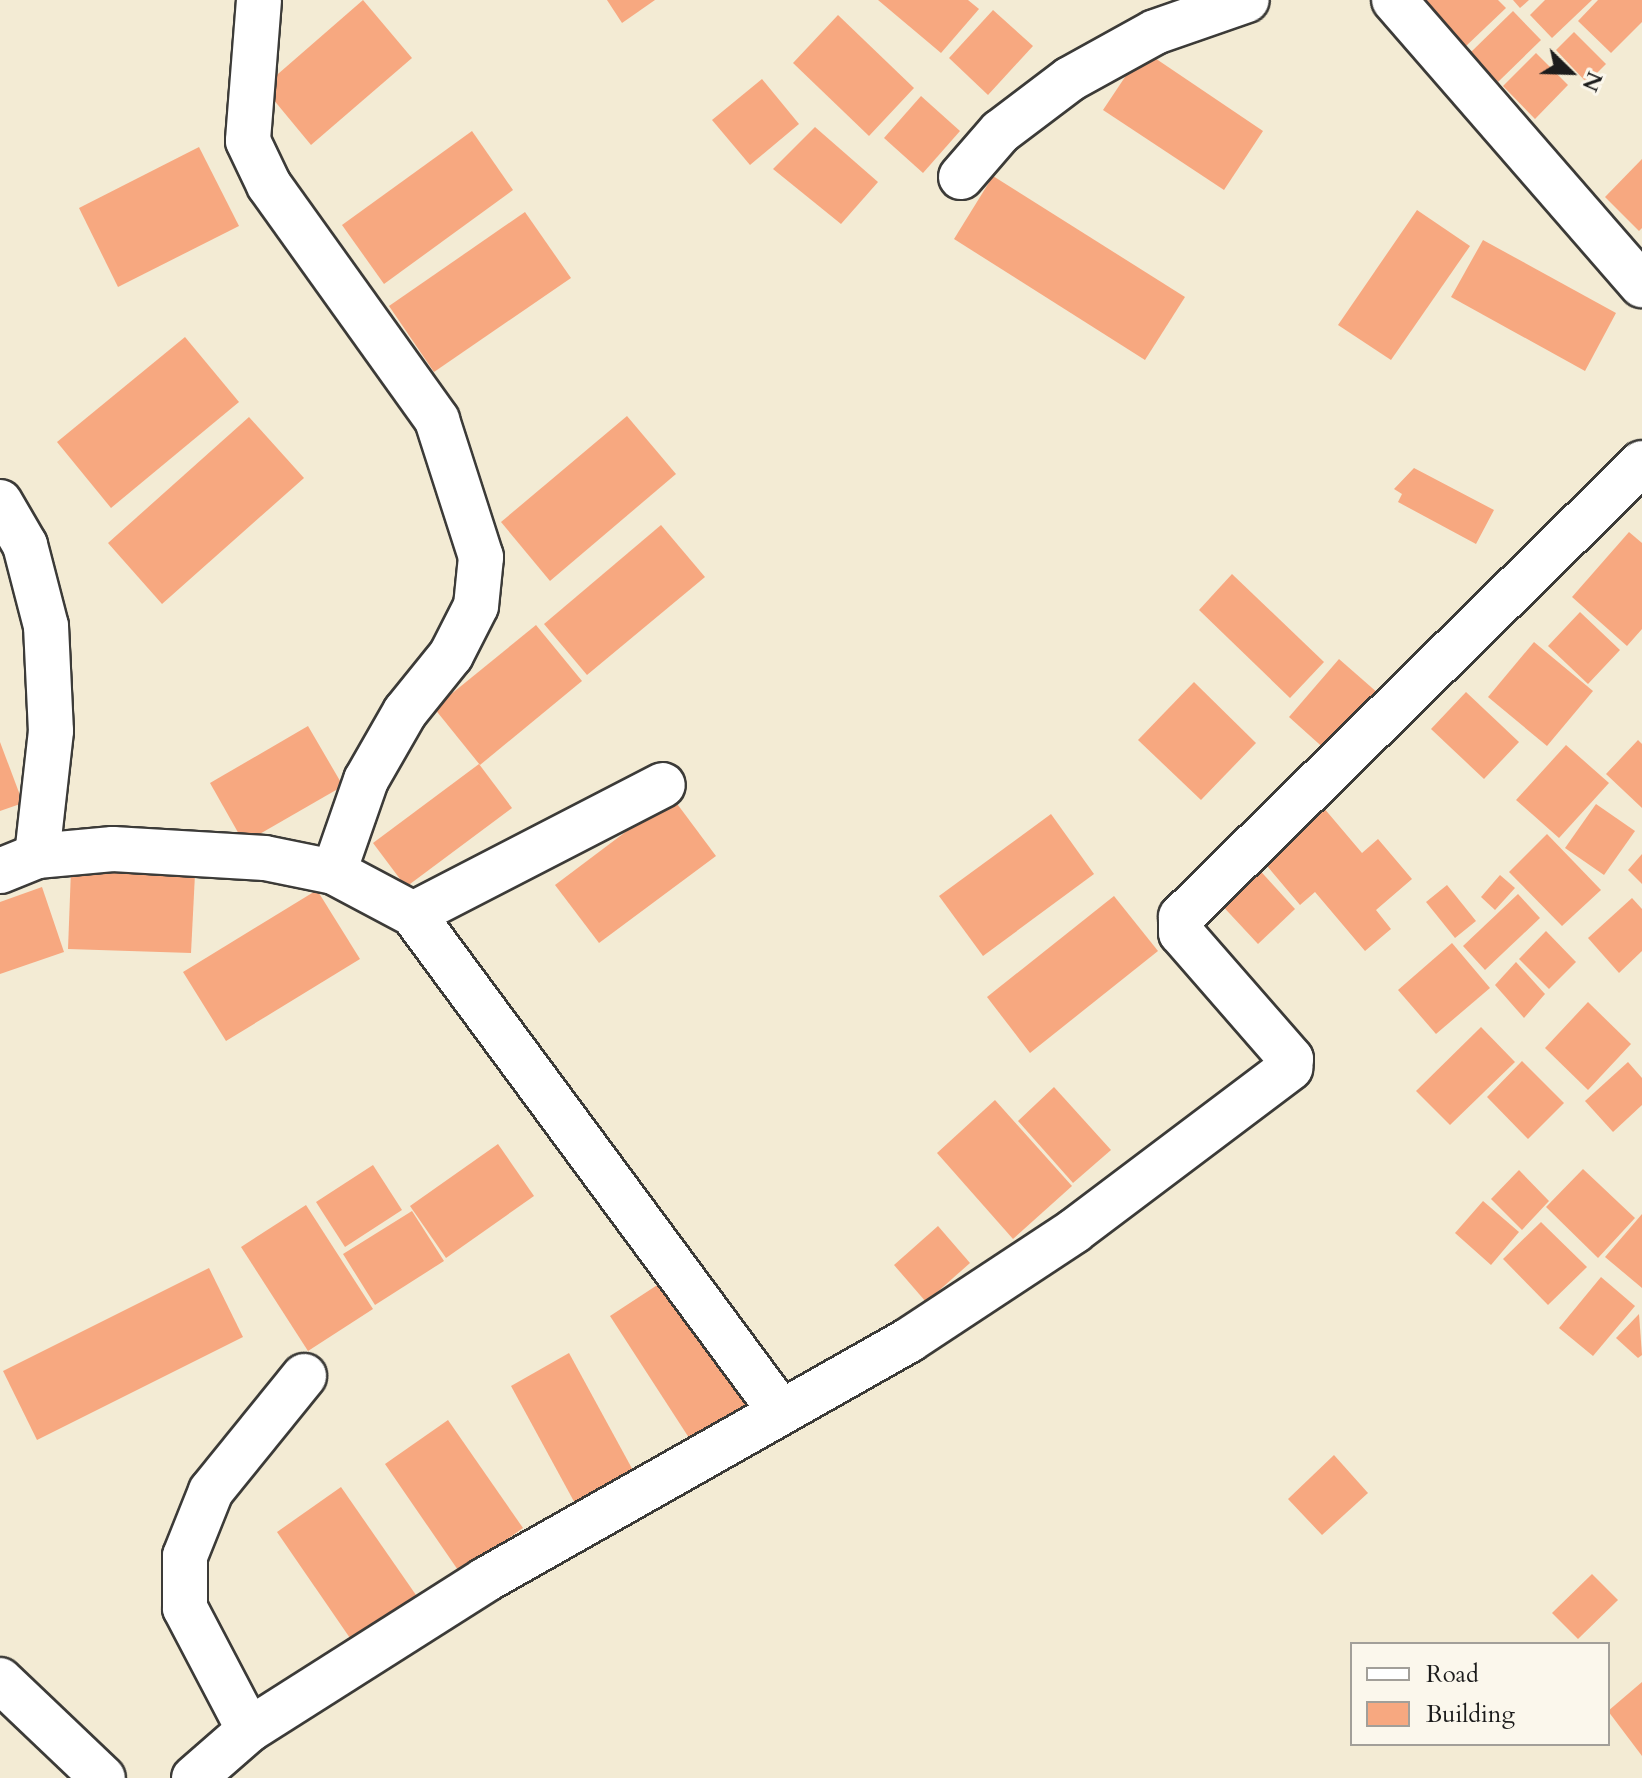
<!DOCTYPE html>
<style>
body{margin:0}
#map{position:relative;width:1642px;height:1778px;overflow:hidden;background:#f3ebd4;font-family:Cardo,serif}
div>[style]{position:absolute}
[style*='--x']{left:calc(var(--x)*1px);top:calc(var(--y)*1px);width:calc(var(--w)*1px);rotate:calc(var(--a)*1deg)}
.building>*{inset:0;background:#f7a880}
.roads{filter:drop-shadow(2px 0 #3c3b38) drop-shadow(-2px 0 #3c3b38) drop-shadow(0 2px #3c3b38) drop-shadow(0 -2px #3c3b38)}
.minor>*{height:44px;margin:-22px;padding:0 22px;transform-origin:22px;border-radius:22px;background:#fff}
span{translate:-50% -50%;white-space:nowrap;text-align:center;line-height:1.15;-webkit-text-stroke:6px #fbf7ec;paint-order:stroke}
.legend{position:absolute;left:1350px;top:1642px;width:260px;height:104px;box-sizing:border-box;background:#fbf7ec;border:2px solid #a29f99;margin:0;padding:10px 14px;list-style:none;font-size:24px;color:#1c1c1c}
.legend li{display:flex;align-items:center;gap:16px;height:40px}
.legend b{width:40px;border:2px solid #a29f99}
.north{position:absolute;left:1530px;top:32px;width:80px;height:80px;-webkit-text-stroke:6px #fbf7ec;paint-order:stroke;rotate:113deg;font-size:22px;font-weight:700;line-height:32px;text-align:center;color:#1c1c1c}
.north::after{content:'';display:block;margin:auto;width:28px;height:36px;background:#1c1c1c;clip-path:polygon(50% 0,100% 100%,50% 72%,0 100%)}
</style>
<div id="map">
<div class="building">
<div style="clip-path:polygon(363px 0,412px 58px,311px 145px,263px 87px)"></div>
<div style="clip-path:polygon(607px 0,655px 0,622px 23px)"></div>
<div style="clip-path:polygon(878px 0,968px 0,979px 9px,941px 53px)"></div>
<div style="clip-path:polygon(1420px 0,1498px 0,1506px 8px,1465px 47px)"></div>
<div style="clip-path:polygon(1513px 0,1529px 0,1520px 8px)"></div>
<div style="clip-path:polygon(1545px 0,1592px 0,1552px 38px,1530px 15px)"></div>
<div style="clip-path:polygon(1598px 0,1642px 0,1642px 22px,1611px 53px,1578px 21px)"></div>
<div style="clip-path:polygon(993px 10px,1033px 46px,988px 95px,949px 58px)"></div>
<div style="clip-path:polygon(1513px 11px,1541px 40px,1498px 82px,1470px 53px)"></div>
<div style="clip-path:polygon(838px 15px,914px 88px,869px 136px,793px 63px)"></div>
<div style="clip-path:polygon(1574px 32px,1606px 64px,1587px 83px,1556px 50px)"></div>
<div style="clip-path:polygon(1143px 50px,1263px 131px,1224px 190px,1103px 110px)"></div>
<div style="clip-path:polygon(1536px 53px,1568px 85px,1535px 119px,1503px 86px)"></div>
<div style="clip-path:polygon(762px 79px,799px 124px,750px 165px,712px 120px)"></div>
<div style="clip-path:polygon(921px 96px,960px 131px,923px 173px,884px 138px)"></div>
<div style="clip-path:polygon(815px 127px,878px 182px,841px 224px,773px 169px)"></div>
<div style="clip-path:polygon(472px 131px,513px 190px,384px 284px,342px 225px)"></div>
<div style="clip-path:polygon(199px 147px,239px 226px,118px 287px,79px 208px)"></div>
<div style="clip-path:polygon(1642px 159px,1642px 228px,1639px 231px,1605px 197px)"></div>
<div style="clip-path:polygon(993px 176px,1185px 297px,1145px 360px,954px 239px)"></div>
<div style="clip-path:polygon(1417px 210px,1470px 246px,1391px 360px,1338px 325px)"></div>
<div style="clip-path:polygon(525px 212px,571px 278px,434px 372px,389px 306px)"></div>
<div style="clip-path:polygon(1483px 240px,1616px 313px,1585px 371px,1451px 297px)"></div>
<div style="clip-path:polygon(185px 337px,239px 402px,111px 508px,57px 442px)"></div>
<div style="clip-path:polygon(627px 416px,676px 474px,550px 581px,501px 522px)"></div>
<div style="clip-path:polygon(249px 417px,304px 478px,162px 604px,108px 543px)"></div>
<div style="clip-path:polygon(1414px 468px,1494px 510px,1476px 544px,1398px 502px,1402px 494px,1394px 489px)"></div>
<div style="clip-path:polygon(661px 525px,705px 577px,587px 675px,544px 624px)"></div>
<div style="clip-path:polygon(1629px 532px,1642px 543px,1642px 629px,1627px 646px,1572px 597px)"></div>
<div style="clip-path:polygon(1232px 574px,1324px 662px,1290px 698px,1199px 610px)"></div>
<div style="clip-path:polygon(1580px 612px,1620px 650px,1588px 684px,1548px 646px)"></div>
<div style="clip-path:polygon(536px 625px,582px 681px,480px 765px,434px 708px)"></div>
<div style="clip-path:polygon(1534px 642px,1593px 691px,1547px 746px,1488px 697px)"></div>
<div style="clip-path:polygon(1339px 659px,1379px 694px,1328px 752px,1289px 717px)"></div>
<div style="clip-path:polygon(1194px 682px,1256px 743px,1201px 800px,1138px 740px)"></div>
<div style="clip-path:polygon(1466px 692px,1519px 742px,1484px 779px,1431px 729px)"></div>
<div style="clip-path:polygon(308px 726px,343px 786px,244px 843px,210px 783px)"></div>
<div style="clip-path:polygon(1638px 740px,1642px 744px,1642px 808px,1606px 774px)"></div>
<div style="clip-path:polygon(0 742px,23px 803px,0 811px)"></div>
<div style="clip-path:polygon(1566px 745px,1609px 783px,1559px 838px,1516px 800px)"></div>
<div style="clip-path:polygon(479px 764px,512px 808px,406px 887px,373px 843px)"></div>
<div style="clip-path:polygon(672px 797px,716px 856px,599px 943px,555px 885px)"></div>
<div style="clip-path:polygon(1596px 804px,1635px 831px,1604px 875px,1565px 848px)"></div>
<div style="clip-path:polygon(1323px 807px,1362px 853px,1378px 839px,1412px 879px,1376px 910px,1391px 929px,1365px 951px,1315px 892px,1300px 905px,1262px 860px)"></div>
<div style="clip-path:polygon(1051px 814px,1094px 874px,983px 956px,939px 896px)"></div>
<div style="clip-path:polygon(1547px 834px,1601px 890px,1562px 926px,1509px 872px)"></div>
<div style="clip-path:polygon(1642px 854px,1642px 884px,1628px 870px)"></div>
<div style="clip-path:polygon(1255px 865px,1295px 909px,1258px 944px,1217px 900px)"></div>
<div style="clip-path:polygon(71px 870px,195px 874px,191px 953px,68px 949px)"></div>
<div style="clip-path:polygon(1500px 875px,1515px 888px,1495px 910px,1481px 897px)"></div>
<div style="clip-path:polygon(1447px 885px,1476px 921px,1455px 938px,1426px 902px)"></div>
<div style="clip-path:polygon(42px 887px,64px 952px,0 974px,0 902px)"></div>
<div style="clip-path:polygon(317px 890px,360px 959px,226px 1041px,183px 972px)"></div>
<div style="clip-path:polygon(1518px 894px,1540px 918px,1485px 970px,1463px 946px)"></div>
<div style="clip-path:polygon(1114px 896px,1158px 951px,1030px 1053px,987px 997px)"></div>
<div style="clip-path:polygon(1632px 898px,1642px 909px,1642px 951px,1619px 973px,1588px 938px)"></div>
<div style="clip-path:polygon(1546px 931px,1576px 962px,1549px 989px,1519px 959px)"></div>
<div style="clip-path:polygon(1452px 943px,1490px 988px,1436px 1034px,1398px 990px)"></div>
<div style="clip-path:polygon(1516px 962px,1545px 994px,1524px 1018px,1495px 985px)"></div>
<div style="clip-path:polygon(1588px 1002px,1631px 1044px,1588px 1090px,1545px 1048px)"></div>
<div style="clip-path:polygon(1481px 1027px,1515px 1062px,1450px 1125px,1416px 1091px)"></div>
<div style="clip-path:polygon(1522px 1061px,1564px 1103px,1528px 1139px,1487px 1097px)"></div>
<div style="clip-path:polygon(1628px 1062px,1642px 1078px,1642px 1105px,1613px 1132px,1585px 1101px)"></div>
<div style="clip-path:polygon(1054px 1087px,1111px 1150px,1073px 1183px,1018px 1121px)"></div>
<div style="clip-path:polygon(995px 1100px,1072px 1186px,1013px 1239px,937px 1153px)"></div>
<div style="clip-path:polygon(498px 1144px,534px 1196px,446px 1258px,410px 1206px)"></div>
<div style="clip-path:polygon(373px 1165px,402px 1210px,345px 1247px,316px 1202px)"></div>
<div style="clip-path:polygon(1583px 1169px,1635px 1218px,1598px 1258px,1546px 1207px)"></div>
<div style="clip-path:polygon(1519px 1170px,1549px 1201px,1522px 1230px,1491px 1199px)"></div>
<div style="clip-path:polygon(1483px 1201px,1519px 1232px,1491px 1265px,1455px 1233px)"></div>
<div style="clip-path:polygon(306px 1205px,373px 1309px,308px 1351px,241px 1247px)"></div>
<div style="clip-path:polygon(412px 1211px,444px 1261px,375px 1305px,343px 1254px)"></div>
<div style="clip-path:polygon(1642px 1214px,1642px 1288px,1605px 1257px)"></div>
<div style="clip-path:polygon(1541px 1222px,1587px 1267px,1548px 1305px,1503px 1259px)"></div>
<div style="clip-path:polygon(938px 1226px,970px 1263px,926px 1302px,894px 1265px)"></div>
<div style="clip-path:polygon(209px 1268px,243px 1337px,37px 1440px,3px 1371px)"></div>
<div style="clip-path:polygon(1601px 1277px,1635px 1306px,1593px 1356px,1559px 1328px)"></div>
<div style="clip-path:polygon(668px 1278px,752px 1405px,693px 1444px,610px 1316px)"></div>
<div style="clip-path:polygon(1639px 1314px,1642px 1355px,1638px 1358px,1616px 1338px)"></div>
<div style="clip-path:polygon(569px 1353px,635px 1474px,577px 1507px,511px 1386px)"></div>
<div style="clip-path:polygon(448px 1420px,523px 1528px,460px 1573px,385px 1464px)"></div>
<div style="clip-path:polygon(1334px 1455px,1368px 1493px,1322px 1535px,1288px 1499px)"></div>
<div style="clip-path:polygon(341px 1487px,416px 1595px,352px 1641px,277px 1532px)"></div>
<div style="clip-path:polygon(1592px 1574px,1618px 1600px,1578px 1639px,1552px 1613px)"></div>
<div style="clip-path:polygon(1642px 1682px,1642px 1756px,1608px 1711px)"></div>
</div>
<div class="roads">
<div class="minor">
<div style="--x:259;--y:0;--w:141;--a:94.5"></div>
<div style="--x:248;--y:141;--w:49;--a:64.5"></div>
<div style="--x:269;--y:185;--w:289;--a:54.4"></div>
<div style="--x:437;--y:420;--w:144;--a:72.2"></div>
<div style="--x:481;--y:557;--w:49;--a:95.8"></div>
<div style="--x:476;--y:606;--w:55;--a:117"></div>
<div style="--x:451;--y:655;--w:73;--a:128.9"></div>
<div style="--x:405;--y:712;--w:78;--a:119.8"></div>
<div style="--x:366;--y:780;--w:97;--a:109.2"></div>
<div style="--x:1394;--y:0;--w:378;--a:49"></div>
<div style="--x:961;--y:177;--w:60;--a:-49.1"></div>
<div style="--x:1000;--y:132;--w:88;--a:-37.1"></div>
<div style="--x:1070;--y:79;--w:97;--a:-28.9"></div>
<div style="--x:1155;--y:32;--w:97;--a:-19.2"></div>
<div style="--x:0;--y:502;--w:50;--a:59.8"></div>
<div style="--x:25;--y:545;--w:84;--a:75.5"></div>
<div style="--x:46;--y:626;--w:105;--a:87.3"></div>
<div style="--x:51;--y:731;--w:126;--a:96.4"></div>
<div style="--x:0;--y:871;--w:40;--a:-22"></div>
<div style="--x:37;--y:856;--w:76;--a:-5.3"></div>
<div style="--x:113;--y:849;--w:152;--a:3.4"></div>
<div style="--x:265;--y:858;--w:70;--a:11.5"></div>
<div style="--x:334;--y:872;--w:89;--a:28"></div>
<div style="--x:413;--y:914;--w:281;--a:-27.3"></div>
<div style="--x:413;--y:914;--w:619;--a:53.54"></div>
<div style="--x:0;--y:1680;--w:142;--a:43.6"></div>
<div style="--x:249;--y:1730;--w:138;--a:-117.7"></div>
<div style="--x:185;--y:1608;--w:52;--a:-90"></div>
<div style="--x:185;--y:1556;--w:70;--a:-68.2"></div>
<div style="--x:211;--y:1491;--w:148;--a:-51"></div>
<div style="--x:194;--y:1778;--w:73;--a:-41.1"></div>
<div style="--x:249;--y:1730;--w:280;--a:-32.4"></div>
<div style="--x:485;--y:1580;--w:487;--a:-29.5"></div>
<div style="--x:909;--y:1340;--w:198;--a:-33.4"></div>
<div style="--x:1074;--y:1231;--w:271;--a:-37"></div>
<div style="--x:1290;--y:1068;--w:9;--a:-84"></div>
<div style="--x:1291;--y:1059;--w:167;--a:-131.1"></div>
<div style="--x:1181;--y:933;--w:16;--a:-90"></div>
<div style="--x:1181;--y:917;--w:647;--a:-44.56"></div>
</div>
</div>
<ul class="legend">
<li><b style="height:10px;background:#fff"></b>Road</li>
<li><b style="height:22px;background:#f7a880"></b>Building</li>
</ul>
<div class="north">N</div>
</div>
